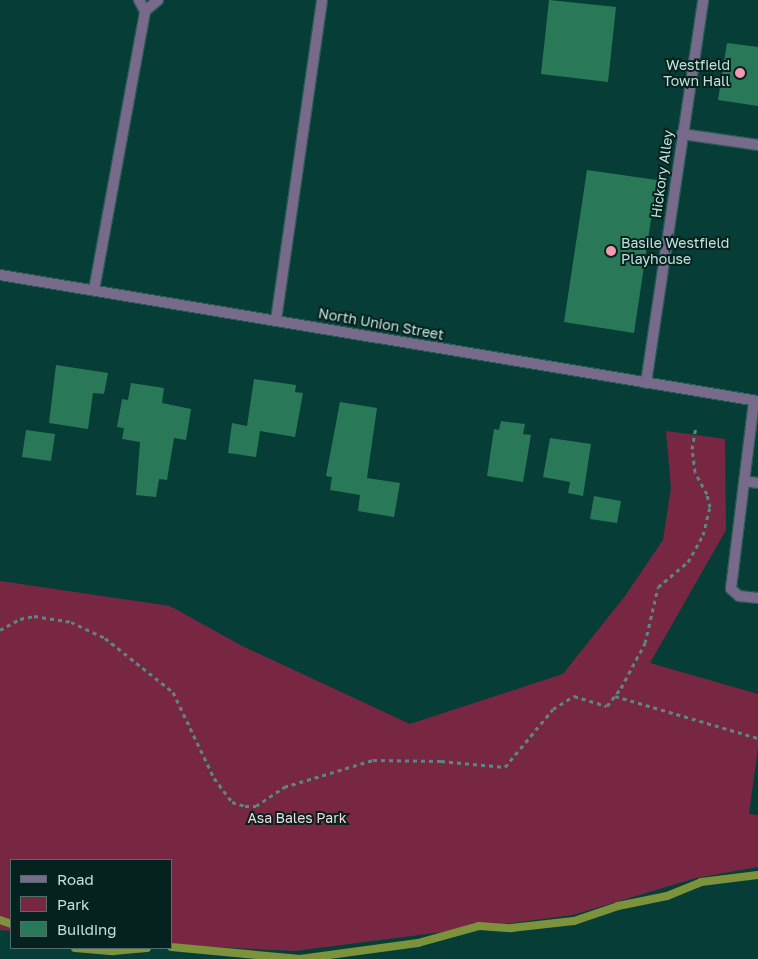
<!DOCTYPE html>
<style>
body{margin:0}
#map{position:relative;width:758px;height:959px;overflow:hidden;background:#063e37;font-family:"Golos Text",sans-serif}
div>[style]{position:absolute}
[style*='--x']{left:calc(var(--x)*1px);top:calc(var(--y)*1px);width:calc(var(--w)*1px);rotate:calc(var(--a)*1deg)}
.green>*{inset:0;background:#782743}
.stream>*{height:8px;margin:-4px;padding:0 4px;transform-origin:4px;border-radius:4px;background:#7c933b}
.building>*{inset:0;background:#297958}
.path>*{height:3px;margin-top:-1.5px;transform-origin:0;background:repeating-linear-gradient(90deg,#5a8781 0 4px,transparent 0 8px)}
.roads{filter:drop-shadow(1px 0 #285b55) drop-shadow(-1px 0 #285b55) drop-shadow(0 1px #285b55) drop-shadow(0 -1px #285b55)}
.service>*{height:10px;margin:-5px;padding:0 5px;transform-origin:5px;border-radius:5px;background:#776a8b}
.tertiary>*{height:10px;margin:-5px;padding:0 5px;transform-origin:5px;border-radius:5px;background:#776a8b}
.dots>*{width:14px;height:14px;translate:-50% -50%;box-sizing:border-box;border:2px solid #06221e;border-radius:50%}
span{translate:-50% -50%;white-space:nowrap;text-align:center;line-height:1.15;-webkit-text-stroke:4px #06221e;paint-order:stroke}
.poi-label{font-size:14px;color:#c1e1db}
.right{translate:-100% -50%;text-align:right}
.left{translate:0 -50%;text-align:left}
.street-label{font-size:14px;color:#c1e1db}
.park-label{font-size:14px;color:#f1d7dd}
.legend{position:absolute;left:10px;top:859px;width:162px;height:90px;box-sizing:border-box;background:#06221e;border:1px solid #516e6a;margin:0;padding:6px 9px;list-style:none;font-size:15px;color:#c1e1db}
.legend li{display:flex;align-items:center;gap:10px;height:25px}
.legend b{width:25px;border:1px solid #516e6a}
</style>
<div id="map">
<div class="green">
<div style="clip-path:polygon(666px 431px,725px 439px,726px 530px,650px 663px,758px 694px,758px 747px,749px 814px,758px 815px,758px 867px,696px 878px,573px 915px,295px 951px,171px 945px,171px 860px,11px 860px,11px 931px,0 930px,0 581px,170px 606px,242px 646px,410px 724px,563px 674px,625px 596px,663px 540px,671px 488px)"></div>
</div>
<div class="stream">
<div style="--x:0;--y:920;--w:12;--a:20"></div>
<div style="--x:171;--y:947;--w:130;--a:5.3"></div>
<div style="--x:300;--y:959;--w:119;--a:-7.7"></div>
<div style="--x:418;--y:943;--w:63;--a:-15.6"></div>
<div style="--x:479;--y:926;--w:32;--a:4"></div>
<div style="--x:511;--y:928;--w:63;--a:-6.3"></div>
<div style="--x:574;--y:921;--w:46;--a:-18.8"></div>
<div style="--x:618;--y:906;--w:50;--a:-11.5"></div>
<div style="--x:667;--y:896;--w:37;--a:-22"></div>
<div style="--x:701;--y:882;--w:57;--a:-7"></div>
<div style="--x:75;--y:948;--w:38;--a:5"></div>
<div style="--x:113;--y:951;--w:34;--a:-5"></div>
</div>
<div class="building">
<div style="clip-path:polygon(549px 0,616px 7px,608px 82px,541px 74px)"></div>
<div style="clip-path:polygon(727px 43px,758px 47px,758px 106px,718px 100px)"></div>
<div style="clip-path:polygon(587px 170px,657px 180px,634px 333px,564px 322px)"></div>
<div style="clip-path:polygon(56px 365px,108px 373px,104px 394px,93px 393px,88px 429px,49px 423px)"></div>
<div style="clip-path:polygon(254px 379px,296px 385px,295px 392px,303px 393px,295px 437px,260px 431px,256px 457px,228px 453px,232px 423px,247px 426px)"></div>
<div style="clip-path:polygon(131px 383px,164px 388px,162px 403px,191px 409px,186px 440px,174px 438px,167px 480px,159px 479px,156px 497px,136px 495px,140px 442px,122px 439px,124px 428px,117px 427px,122px 399px,128px 400px)"></div>
<div style="clip-path:polygon(340px 402px,377px 408px,367px 478px,400px 483px,394px 517px,358px 511px,360px 495px,330px 490px,332px 477px,326px 476px)"></div>
<div style="clip-path:polygon(501px 421px,525px 424px,523px 434px,531px 435px,523px 482px,487px 476px,494px 429px,499px 430px)"></div>
<div style="clip-path:polygon(26px 430px,55px 434px,51px 461px,22px 457px)"></div>
<div style="clip-path:polygon(550px 438px,591px 444px,583px 496px,568px 493px,570px 482px,543px 477px)"></div>
<div style="clip-path:polygon(594px 496px,621px 501px,617px 523px,590px 519px)"></div>
</div>
<div class="path">
<div style="--x:0;--y:630;--w:23;--a:-29"></div>
<div style="--x:20;--y:619;--w:14;--a:-12"></div>
<div style="--x:34;--y:616;--w:37;--a:9"></div>
<div style="--x:71;--y:622;--w:38;--a:25"></div>
<div style="--x:105;--y:638;--w:87;--a:38.5"></div>
<div style="--x:173;--y:692;--w:95;--a:64.5"></div>
<div style="--x:214;--y:778;--w:30;--a:53"></div>
<div style="--x:232;--y:802;--w:14;--a:17"></div>
<div style="--x:245;--y:806;--w:11;--a:0"></div>
<div style="--x:256;--y:806;--w:34;--a:-34"></div>
<div style="--x:284;--y:787;--w:93;--a:-16.9"></div>
<div style="--x:373;--y:760;--w:68;--a:0.8"></div>
<div style="--x:441;--y:761;--w:64;--a:5.4"></div>
<div style="--x:505;--y:767;--w:75;--a:-50.4"></div>
<div style="--x:553;--y:709;--w:25;--a:-32"></div>
<div style="--x:574;--y:696;--w:34;--a:17"></div>
<div style="--x:607;--y:706;--w:23;--a:-52"></div>
<div style="--x:621;--y:688;--w:51;--a:-61.9"></div>
<div style="--x:645;--y:643;--w:57;--a:-76.9"></div>
<div style="--x:658;--y:587;--w:39;--a:-40"></div>
<div style="--x:688;--y:562;--w:31;--a:-61"></div>
<div style="--x:703;--y:535;--w:29;--a:-76"></div>
<div style="--x:710;--y:507;--w:13;--a:-103"></div>
<div style="--x:707;--y:494;--w:25;--a:-119"></div>
<div style="--x:695;--y:472;--w:23;--a:-97"></div>
<div style="--x:692;--y:449;--w:22;--a:-80"></div>
<div style="--x:615;--y:696;--w:149;--a:16.4"></div>
</div>
<div class="roads">
<div class="service">
<div style="--x:145;--y:11;--w:17;--a:-40"></div>
<div style="--x:682;--y:134;--w:77;--a:8.2"></div>
<div style="--x:94;--y:290;--w:284;--a:-79.6"></div>
<div style="--x:145;--y:11;--w:13;--a:-119"></div>
<div style="--x:276;--y:320;--w:323;--a:-81.8"></div>
<div style="--x:646;--y:383;--w:387;--a:-81.5"></div>
<div style="--x:754;--y:401;--w:189;--a:97"></div>
<div style="--x:731;--y:589;--w:11;--a:41"></div>
<div style="--x:739;--y:596;--w:19;--a:6"></div>
<div style="--x:744;--y:481;--w:14;--a:8"></div>
</div>
<div class="tertiary">
<div style="--x:0;--y:275;--w:768;--a:9.44"></div>
</div>
</div>
<div class="dots">
<div style="left:740px;top:73px;background:#f19ab1"></div>
<div style="left:611px;top:251px;background:#f19ab1"></div>
</div>
<div class="poi-label">
<span class="right" style="left:730px;top:73px">Westfield<br>Town Hall</span>
<span class="left" style="left:621px;top:251px">Basile Westfield<br>Playhouse</span>
</div>
<div class="street-label">
<span style="left:662px;top:174px;rotate:-82deg">Hickory Alley</span>
<span style="left:381px;top:324px;rotate:10deg">North Union Street</span>
</div>
<div class="park-label">
<span style="left:297px;top:818px">Asa Bales Park</span>
</div>
<ul class="legend">
<li><b style="height:6px;background:#776a8b"></b>Road</li>
<li><b style="height:14px;background:#782743"></b>Park</li>
<li><b style="height:14px;background:#297958"></b>Building</li>
</ul>
</div>
